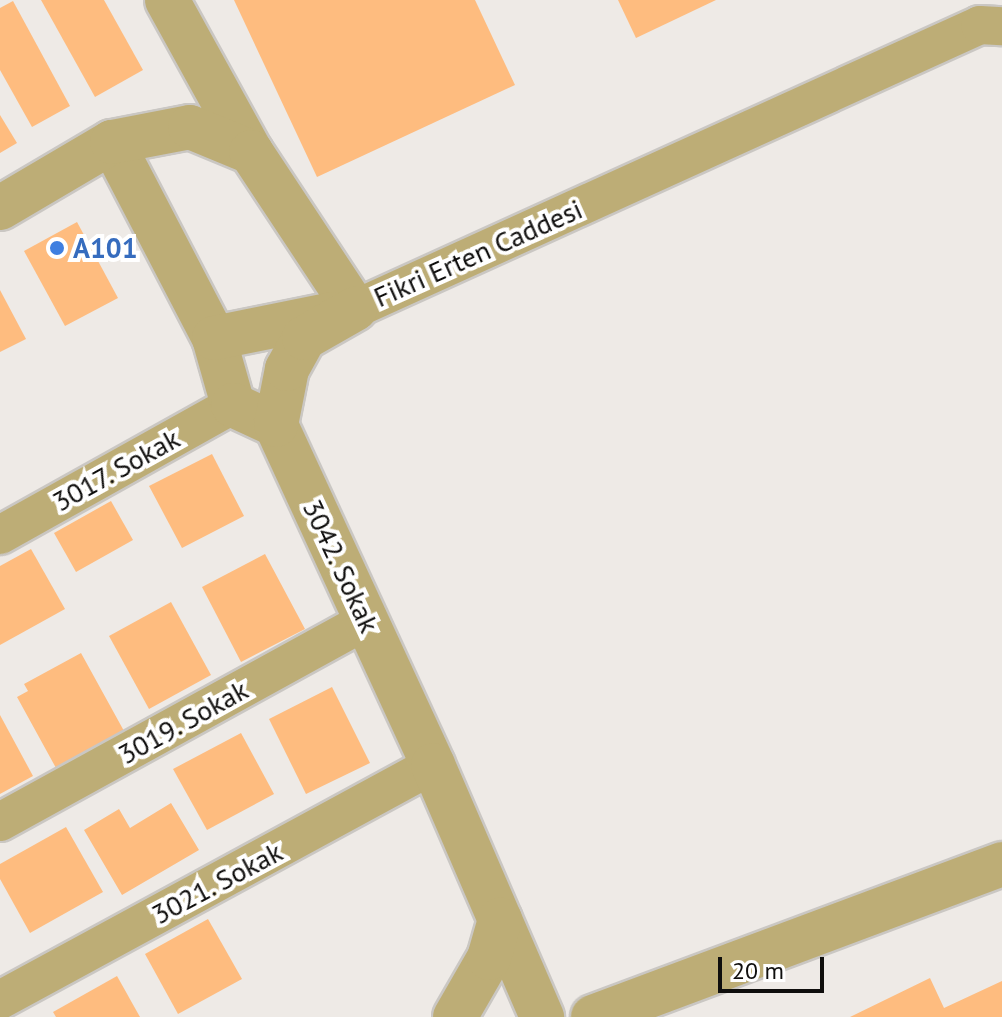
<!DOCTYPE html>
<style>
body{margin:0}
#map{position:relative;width:1002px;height:1017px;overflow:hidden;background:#eeeae6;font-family:"PT Sans",sans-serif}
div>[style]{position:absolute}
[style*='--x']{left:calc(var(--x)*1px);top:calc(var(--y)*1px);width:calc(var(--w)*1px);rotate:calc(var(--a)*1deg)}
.building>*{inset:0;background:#febc7f}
.roads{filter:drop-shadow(2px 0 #cac7c3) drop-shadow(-2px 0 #cac7c3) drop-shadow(0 2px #cac7c3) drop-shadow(0 -2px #cac7c3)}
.minor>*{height:38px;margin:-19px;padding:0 19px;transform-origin:19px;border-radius:19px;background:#bdad76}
.tertiary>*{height:44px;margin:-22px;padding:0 22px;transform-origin:22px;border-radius:22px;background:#bdad76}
.dots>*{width:22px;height:22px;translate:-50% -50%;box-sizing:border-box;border:4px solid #fff;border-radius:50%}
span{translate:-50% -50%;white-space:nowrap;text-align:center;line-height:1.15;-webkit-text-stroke:8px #fff;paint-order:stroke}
.shop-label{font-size:28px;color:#366cbe;font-weight:700}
.left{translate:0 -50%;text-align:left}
.street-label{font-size:28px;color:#0f0e0d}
.scale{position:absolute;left:718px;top:957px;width:106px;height:36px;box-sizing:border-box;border:4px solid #0f0e0d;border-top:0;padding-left:10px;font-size:24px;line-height:28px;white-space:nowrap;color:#0f0e0d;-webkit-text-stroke:6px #fff;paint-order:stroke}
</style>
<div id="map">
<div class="building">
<div style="clip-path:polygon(41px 0,104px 0,143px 70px,95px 97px)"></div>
<div style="clip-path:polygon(234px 0,475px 0,515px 85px,317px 177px)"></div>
<div style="clip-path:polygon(618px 0,716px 0,636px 38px)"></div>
<div style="clip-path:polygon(13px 1px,70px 106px,32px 127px,0 70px,0 8px)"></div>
<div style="clip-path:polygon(0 115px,17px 143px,0 153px)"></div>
<div style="clip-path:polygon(77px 222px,118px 298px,65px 326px,24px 251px)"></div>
<div style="clip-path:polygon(0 290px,26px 339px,0 352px)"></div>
<div style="clip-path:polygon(212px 454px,244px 516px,182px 548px,149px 486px)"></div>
<div style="clip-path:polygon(111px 501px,133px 540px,76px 572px,54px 533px)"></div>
<div style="clip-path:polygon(31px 549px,65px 609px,0 645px,0 566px)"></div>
<div style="clip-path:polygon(265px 554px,305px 629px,241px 662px,202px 587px)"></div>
<div style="clip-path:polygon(171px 602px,211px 675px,149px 709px,109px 636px)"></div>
<div style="clip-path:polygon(81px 653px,124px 731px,56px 768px,17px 697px,28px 691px,24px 684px)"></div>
<div style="clip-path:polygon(332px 687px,370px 763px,306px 794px,269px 719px)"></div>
<div style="clip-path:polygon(0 715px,33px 776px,0 794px)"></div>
<div style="clip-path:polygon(241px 733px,274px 794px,207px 830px,173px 769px)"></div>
<div style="clip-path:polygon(171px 803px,199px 850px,122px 895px,84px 830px,119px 809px,130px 828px)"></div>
<div style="clip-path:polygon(66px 827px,103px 892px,30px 933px,0 879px,0 864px)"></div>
<div style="clip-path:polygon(208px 919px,242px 979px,178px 1014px,145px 954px)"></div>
<div style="clip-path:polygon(117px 976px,140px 1017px,56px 1017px,53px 1012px)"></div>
<div style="clip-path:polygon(930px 978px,944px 1008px,1002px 981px,1002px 1017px,850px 1017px)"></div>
</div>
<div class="roads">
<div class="minor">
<div style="--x:355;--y:309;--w:686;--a:-24.44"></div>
<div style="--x:980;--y:25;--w:22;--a:3"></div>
<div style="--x:0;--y:535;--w:267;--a:-29.2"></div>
<div style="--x:0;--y:822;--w:418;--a:-28.8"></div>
<div style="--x:0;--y:1000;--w:493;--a:-28.5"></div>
</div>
<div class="tertiary">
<div style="--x:167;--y:0;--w:174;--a:61.1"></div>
<div style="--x:112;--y:142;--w:221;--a:62.5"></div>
<div style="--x:214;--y:338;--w:70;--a:74.2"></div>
<div style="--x:233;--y:405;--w:47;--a:24.9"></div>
<div style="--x:276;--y:425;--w:374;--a:65.2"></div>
<div style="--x:433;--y:765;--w:275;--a:66.6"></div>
<div style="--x:0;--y:208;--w:130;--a:-30.5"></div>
<div style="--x:112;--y:142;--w:79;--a:-10.9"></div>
<div style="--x:190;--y:127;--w:66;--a:22.3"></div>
<div style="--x:251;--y:152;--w:188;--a:56.5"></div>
<div style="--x:214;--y:338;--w:121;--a:-11.4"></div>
<div style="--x:276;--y:425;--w:57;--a:-78.9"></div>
<div style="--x:287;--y:369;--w:35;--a:-61"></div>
<div style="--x:304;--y:338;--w:59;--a:-29.6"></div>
<div style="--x:455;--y:1017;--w:68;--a:-60"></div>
<div style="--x:489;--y:958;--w:40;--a:-74"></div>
<div style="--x:593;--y:1017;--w:437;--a:-20.5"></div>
</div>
</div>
<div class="dots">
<div style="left:57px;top:248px;background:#3f7fe0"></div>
</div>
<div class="shop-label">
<span class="left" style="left:73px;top:248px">A101</span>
</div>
<div class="street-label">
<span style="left:478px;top:253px;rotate:-24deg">Fikri Erten Caddesi</span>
<span style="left:116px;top:470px;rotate:-29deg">3017. Sokak</span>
<span style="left:341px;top:566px;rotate:65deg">3042. Sokak</span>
<span style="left:183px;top:722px;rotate:-29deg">3019. Sokak</span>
<span style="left:217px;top:883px;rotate:-28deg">3021. Sokak</span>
</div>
<div class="scale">20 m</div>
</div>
